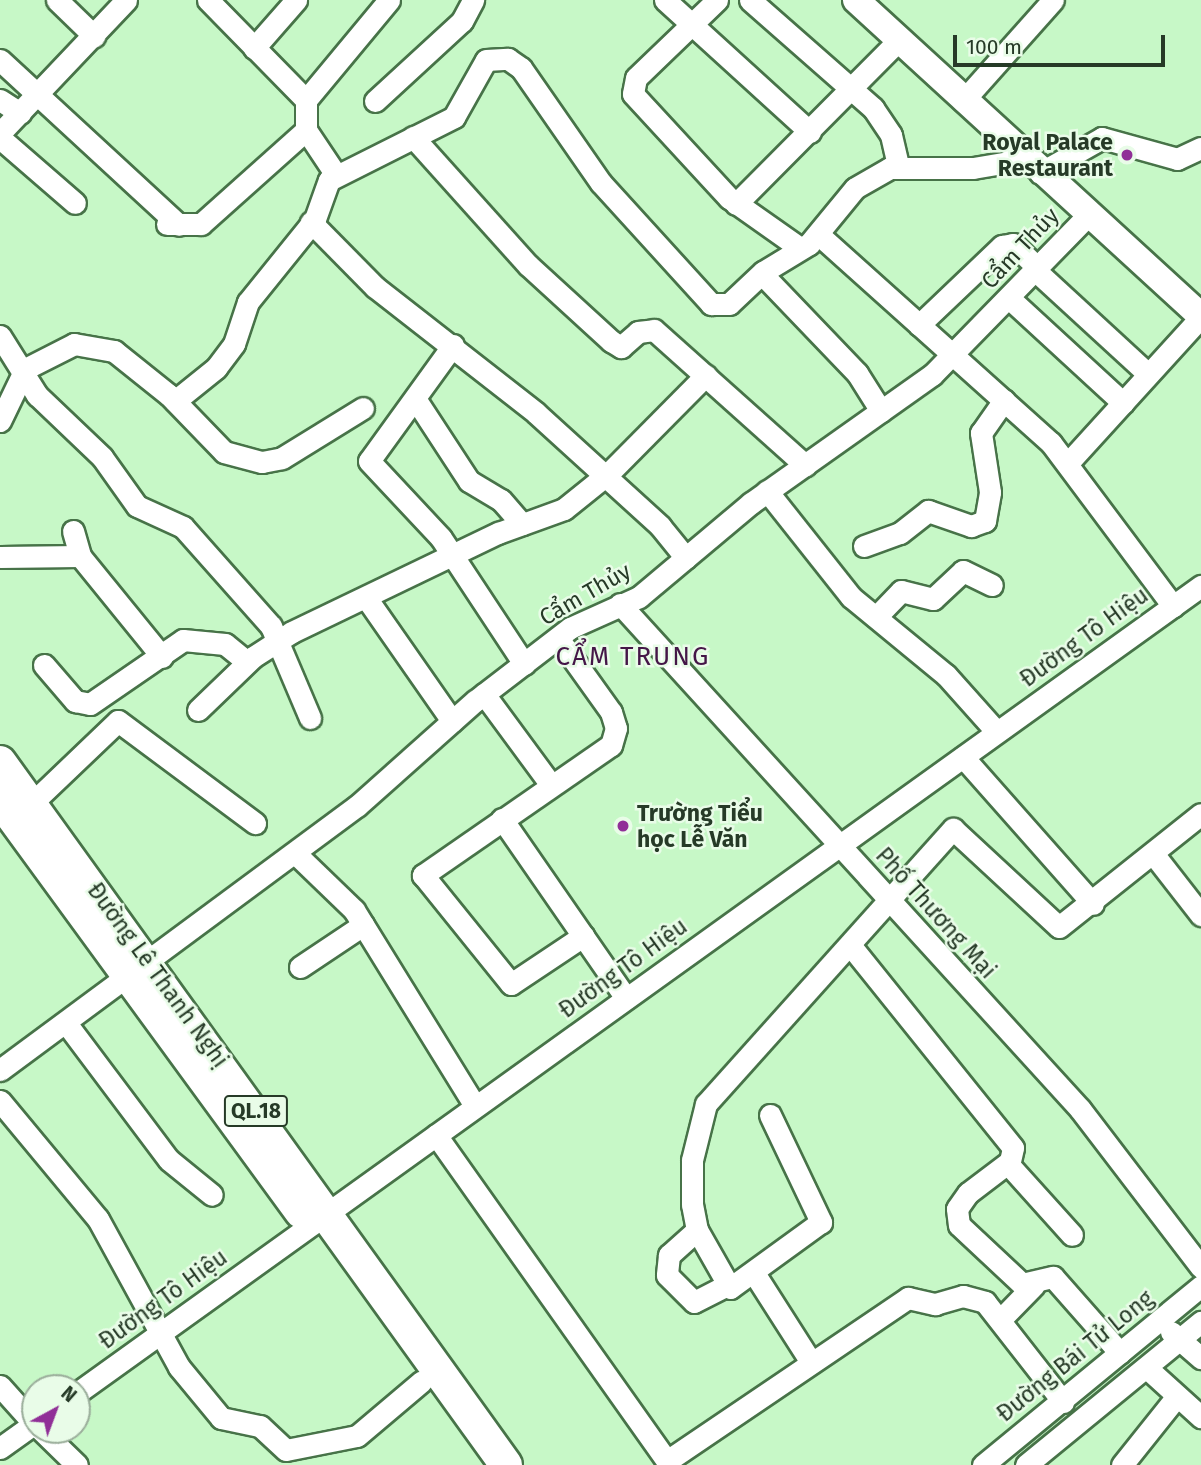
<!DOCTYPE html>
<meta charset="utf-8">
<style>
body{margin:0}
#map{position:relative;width:1201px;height:1465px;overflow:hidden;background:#c7f8c7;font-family:"Fira Sans",sans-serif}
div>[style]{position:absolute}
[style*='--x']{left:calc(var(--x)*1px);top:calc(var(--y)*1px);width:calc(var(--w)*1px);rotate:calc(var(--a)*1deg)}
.roads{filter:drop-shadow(2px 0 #477348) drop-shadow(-2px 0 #477348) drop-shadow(0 2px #477348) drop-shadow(0 -2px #477348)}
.minor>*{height:21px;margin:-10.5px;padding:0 10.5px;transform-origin:10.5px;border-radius:10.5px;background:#fff}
.major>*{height:26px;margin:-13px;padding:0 13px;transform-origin:13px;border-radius:13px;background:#fff}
.highway>*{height:32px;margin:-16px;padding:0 16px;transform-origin:16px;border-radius:16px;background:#fff}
.dots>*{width:19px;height:19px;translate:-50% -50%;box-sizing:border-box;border:4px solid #e9fce8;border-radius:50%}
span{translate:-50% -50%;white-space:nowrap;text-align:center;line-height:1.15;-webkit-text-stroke:5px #e9fce8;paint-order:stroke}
.shield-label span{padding:2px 5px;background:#e9fce8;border:2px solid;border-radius:5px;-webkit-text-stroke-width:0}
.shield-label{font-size:21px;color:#263a27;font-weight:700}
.poi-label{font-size:23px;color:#263a27;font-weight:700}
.right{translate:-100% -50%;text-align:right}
.left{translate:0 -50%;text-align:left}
.street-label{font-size:23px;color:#263a27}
.quarter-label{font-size:26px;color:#441647;letter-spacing:2px}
.north{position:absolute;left:21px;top:1374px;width:70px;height:70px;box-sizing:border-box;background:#e9fce8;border:2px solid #9bae9b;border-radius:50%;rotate:41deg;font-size:19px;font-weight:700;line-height:28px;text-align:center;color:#263a27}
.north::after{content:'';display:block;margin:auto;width:24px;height:32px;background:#902f97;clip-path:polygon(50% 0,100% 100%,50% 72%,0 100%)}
.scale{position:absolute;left:953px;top:35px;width:212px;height:32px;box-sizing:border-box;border:4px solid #263a27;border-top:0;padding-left:9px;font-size:21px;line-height:24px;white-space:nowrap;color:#263a27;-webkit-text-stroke:5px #e9fce8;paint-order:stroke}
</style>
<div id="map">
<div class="roads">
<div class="minor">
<div style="--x:57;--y:0;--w:52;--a:44.2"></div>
<div style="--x:208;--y:0;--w:140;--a:45.6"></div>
<div style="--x:306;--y:100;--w:30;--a:90"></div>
<div style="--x:306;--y:130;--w:54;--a:56.3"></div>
<div style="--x:665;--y:0;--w:196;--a:42.3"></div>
<div style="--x:717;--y:0;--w:112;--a:136.1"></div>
<div style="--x:636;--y:78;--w:16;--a:101"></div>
<div style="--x:633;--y:94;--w:142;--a:47.3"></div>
<div style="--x:729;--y:198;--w:87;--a:35.2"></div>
<div style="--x:750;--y:0;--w:164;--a:41.3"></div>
<div style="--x:873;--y:108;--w:32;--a:56"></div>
<div style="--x:891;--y:135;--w:31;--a:77"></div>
<div style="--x:254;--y:48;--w:64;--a:-48.8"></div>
<div style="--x:0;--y:60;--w:243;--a:42.7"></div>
<div style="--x:0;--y:100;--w:24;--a:33"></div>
<div style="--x:306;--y:100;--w:130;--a:-50.3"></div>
<div style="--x:375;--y:101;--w:118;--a:-42.6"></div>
<div style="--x:462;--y:21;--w:24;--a:-62"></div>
<div style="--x:963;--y:101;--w:135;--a:-48.3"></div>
<div style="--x:0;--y:133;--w:183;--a:-46.5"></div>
<div style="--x:413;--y:137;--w:172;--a:48.1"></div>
<div style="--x:528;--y:265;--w:113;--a:42.5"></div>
<div style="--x:611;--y:341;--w:12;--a:31"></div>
<div style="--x:621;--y:347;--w:23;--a:-41"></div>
<div style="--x:638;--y:332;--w:16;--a:-7"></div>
<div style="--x:654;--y:330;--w:203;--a:41.8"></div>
<div style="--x:0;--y:138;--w:99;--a:40.9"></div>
<div style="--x:1040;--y:173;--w:71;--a:-29.4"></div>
<div style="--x:1102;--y:138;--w:78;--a:15.6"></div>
<div style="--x:1177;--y:159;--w:26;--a:-25"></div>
<div style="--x:736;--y:204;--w:231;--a:-45.2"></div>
<div style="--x:311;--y:222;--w:91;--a:45.4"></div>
<div style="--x:375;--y:287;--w:204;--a:38"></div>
<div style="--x:536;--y:413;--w:168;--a:42.3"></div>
<div style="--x:660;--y:526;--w:41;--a:50.9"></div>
<div style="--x:167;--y:224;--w:34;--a:0"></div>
<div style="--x:201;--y:224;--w:141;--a:-41.8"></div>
<div style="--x:818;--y:234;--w:313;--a:41.9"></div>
<div style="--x:1051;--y:443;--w:204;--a:53.2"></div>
<div style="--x:1036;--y:271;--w:152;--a:42.6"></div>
<div style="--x:763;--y:275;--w:136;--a:46.2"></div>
<div style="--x:857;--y:373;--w:45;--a:57.7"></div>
<div style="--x:1009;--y:298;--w:155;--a:42.6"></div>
<div style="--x:919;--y:325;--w:115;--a:-43.6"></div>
<div style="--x:1002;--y:246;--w:11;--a:-10"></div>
<div style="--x:1013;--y:244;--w:35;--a:44"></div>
<div style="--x:0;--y:336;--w:70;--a:57.9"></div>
<div style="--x:37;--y:395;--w:90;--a:43.6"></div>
<div style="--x:102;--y:457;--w:60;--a:54.5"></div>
<div style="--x:137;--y:506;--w:51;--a:24.5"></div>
<div style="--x:183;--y:527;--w:132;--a:48.4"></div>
<div style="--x:271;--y:626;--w:100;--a:67"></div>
<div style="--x:453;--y:345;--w:143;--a:125.9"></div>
<div style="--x:369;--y:461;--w:105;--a:46.9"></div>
<div style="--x:441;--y:538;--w:151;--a:56.6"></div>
<div style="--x:416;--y:400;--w:97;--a:56.8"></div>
<div style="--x:469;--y:481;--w:37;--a:31"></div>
<div style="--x:501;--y:500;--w:32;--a:49"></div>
<div style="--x:175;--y:401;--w:53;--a:-38.8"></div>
<div style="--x:216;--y:368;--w:30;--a:-53"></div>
<div style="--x:234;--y:344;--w:44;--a:-71.6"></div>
<div style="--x:248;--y:302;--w:107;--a:-51.1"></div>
<div style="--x:315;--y:219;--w:41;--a:-70.3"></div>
<div style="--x:329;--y:180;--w:140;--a:-26.7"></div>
<div style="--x:454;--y:117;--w:65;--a:-60.7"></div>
<div style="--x:486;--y:60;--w:22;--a:-3"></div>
<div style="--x:508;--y:59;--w:16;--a:35"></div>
<div style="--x:521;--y:68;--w:140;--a:55.2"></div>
<div style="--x:601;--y:183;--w:164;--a:47.7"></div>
<div style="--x:711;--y:304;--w:18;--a:0"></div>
<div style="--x:729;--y:304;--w:47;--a:-43.3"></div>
<div style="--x:763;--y:272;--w:54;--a:-31.3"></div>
<div style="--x:809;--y:244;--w:72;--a:-50.6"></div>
<div style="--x:855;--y:188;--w:40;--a:-29.7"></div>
<div style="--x:890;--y:168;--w:83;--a:0"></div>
<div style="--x:973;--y:168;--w:54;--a:-9.6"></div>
<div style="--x:0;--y:421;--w:58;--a:-64.3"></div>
<div style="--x:25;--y:369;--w:55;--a:-27"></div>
<div style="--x:74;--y:344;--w:41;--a:9.9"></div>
<div style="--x:114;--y:351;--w:70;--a:38.7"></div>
<div style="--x:169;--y:395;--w:79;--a:46"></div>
<div style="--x:224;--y:452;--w:39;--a:15"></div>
<div style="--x:262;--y:462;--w:20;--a:-11"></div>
<div style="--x:282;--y:458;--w:95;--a:-31.7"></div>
<div style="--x:1068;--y:463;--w:197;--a:-47.7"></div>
<div style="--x:767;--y:491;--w:135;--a:51.6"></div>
<div style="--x:851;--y:597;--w:123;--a:39.4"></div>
<div style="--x:946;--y:675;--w:76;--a:48.2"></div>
<div style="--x:73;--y:531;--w:26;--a:74"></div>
<div style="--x:80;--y:556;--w:130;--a:50.9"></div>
<div style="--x:864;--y:546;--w:38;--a:-20"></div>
<div style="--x:900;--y:533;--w:36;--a:-38"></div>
<div style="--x:928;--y:511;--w:46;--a:19.2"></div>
<div style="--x:971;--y:526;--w:15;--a:-20"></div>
<div style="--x:985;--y:521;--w:29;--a:-80"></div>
<div style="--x:990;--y:492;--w:60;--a:-98.7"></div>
<div style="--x:981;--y:433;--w:40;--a:-55.1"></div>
<div style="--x:0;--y:557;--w:80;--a:-0.7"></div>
<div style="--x:367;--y:599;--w:149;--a:55.1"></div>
<div style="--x:620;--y:604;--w:683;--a:47.67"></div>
<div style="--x:1080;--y:1109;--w:199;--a:52.6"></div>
<div style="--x:876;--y:617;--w:36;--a:-46"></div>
<div style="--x:901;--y:591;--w:33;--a:14"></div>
<div style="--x:933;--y:599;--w:41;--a:-43"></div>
<div style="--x:963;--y:571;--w:32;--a:26"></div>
<div style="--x:558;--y:638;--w:91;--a:54.4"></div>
<div style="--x:611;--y:712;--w:17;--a:73"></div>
<div style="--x:616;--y:728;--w:18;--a:106"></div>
<div style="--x:611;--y:745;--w:229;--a:145.3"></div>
<div style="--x:423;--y:875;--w:140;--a:51.1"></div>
<div style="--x:511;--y:984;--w:87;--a:-33.7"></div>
<div style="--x:44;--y:665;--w:48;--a:49.3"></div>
<div style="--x:75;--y:701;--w:15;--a:11"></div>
<div style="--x:90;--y:704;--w:113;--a:-34.5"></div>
<div style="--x:183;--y:640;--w:42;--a:5.4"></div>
<div style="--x:225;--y:644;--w:28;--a:39"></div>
<div style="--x:484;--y:694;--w:113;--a:53.6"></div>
<div style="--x:198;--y:710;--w:76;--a:-43.9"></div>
<div style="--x:253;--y:657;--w:46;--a:-32.7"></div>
<div style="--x:292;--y:632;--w:229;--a:-25.7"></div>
<div style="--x:498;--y:533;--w:70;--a:-20"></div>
<div style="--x:564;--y:509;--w:59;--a:-38.8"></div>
<div style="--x:610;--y:472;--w:136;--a:-45.3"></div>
<div style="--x:963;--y:757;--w:196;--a:48.5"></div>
<div style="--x:31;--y:804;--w:120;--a:-43.7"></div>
<div style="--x:118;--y:721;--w:171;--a:36.7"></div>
<div style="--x:502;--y:819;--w:218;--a:55.3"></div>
<div style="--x:295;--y:853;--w:82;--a:44"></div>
<div style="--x:354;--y:910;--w:230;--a:58.3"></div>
<div style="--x:1155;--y:856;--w:75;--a:52.1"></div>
<div style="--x:850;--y:945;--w:260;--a:51.2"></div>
<div style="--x:1013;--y:1148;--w:17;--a:103"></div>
<div style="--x:1009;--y:1165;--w:94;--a:48"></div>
<div style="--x:300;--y:967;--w:76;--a:-33.7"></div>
<div style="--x:66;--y:1023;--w:171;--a:53.1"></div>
<div style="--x:169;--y:1160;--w:55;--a:39.1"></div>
<div style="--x:0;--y:1070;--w:444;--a:-36.5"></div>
<div style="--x:357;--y:806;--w:158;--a:-41.7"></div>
<div style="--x:475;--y:701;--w:120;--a:-37.5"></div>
<div style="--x:570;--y:628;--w:76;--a:-24.2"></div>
<div style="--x:639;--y:597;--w:146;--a:-40"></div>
<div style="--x:751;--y:503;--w:222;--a:-35.3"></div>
<div style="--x:932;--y:375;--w:221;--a:-45.7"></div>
<div style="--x:0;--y:1101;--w:153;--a:50.3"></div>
<div style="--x:98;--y:1219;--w:169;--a:61.3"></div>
<div style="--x:179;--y:1367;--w:66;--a:50.5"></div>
<div style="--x:221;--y:1418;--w:40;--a:12"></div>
<div style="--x:260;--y:1426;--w:35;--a:43"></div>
<div style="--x:286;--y:1450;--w:72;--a:-11.2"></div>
<div style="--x:357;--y:1436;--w:84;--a:-40.2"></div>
<div style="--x:770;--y:1115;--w:119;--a:64.5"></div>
<div style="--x:821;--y:1222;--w:112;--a:144"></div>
<div style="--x:730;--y:1288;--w:67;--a:-119.6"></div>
<div style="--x:697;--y:1230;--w:26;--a:-101"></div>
<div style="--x:692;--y:1204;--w:44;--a:-90"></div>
<div style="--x:692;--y:1160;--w:58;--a:-76"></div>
<div style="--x:706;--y:1104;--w:370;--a:-48.1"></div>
<div style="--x:953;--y:829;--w:144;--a:42.8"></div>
<div style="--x:1059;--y:927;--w:181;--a:-38.5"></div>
<div style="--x:436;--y:1135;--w:405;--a:54.7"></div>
<div style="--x:1009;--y:1162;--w:51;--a:142.9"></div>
<div style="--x:968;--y:1193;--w:19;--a:125"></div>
<div style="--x:957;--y:1209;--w:16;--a:83"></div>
<div style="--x:959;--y:1225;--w:86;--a:43.1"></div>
<div style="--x:1022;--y:1284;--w:32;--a:-13"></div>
<div style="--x:1053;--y:1277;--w:101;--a:48.6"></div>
<div style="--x:697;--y:1230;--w:38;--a:138"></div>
<div style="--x:669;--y:1255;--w:20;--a:96"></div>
<div style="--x:667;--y:1275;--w:38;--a:45"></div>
<div style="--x:694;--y:1302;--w:36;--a:-27"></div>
<div style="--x:754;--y:1273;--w:106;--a:57.4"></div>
<div style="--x:1000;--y:1320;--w:49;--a:-45.8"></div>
<div style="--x:1171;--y:1332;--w:40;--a:41"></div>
<div style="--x:1148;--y:1369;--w:72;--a:42.2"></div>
<div style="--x:0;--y:1386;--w:52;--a:48.1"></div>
<div style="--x:77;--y:1393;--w:1384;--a:-35.68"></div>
<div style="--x:41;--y:1430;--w:50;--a:44.2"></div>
<div style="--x:0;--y:1448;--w:43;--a:-35.5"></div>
<div style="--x:667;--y:1461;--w:291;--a:-34.1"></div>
<div style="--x:908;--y:1298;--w:28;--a:13"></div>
<div style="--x:935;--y:1304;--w:29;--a:-16"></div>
<div style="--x:963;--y:1296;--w:23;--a:15"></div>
<div style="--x:985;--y:1302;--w:127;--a:52"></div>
<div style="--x:983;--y:1465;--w:282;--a:-39.4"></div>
<div style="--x:1026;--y:1465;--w:226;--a:-39.3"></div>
<div style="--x:1122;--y:1465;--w:88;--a:-51.4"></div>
</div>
<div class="major">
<div style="--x:856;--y:0;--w:468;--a:42.5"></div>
</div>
<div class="highway">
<div style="--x:0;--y:762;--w:866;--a:54.25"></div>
<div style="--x:0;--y:800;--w:510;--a:53.85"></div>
</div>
</div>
<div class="dots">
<div style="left:1127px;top:155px;background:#902f97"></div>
<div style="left:623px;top:826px;background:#902f97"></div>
</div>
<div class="shield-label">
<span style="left:256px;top:1111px">QL.18</span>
</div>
<div class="poi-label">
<span class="right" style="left:1113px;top:155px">Royal Palace<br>Restaurant</span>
<span class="left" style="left:637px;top:826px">Trường Tiểu<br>học Lễ Văn</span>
</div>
<div class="street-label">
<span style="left:1020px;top:248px;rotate:-47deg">Cẩm Thủy</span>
<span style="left:585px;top:594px;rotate:-30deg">Cẩm Thủy</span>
<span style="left:1084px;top:637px;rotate:-36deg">Đường Tô Hiệu</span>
<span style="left:936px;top:913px;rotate:48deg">Phố Thương Mại</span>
<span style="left:623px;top:968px;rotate:-36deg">Đường Tô Hiệu</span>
<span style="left:158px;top:975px;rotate:54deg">Đường Lê Thanh Nghị</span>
<span style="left:163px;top:1299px;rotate:-36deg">Đường Tô Hiệu</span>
<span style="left:1075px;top:1356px;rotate:-39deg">Đường Bái Tử Long</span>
</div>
<div class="quarter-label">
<span style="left:633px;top:657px">CẨM TRUNG</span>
</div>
<div class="north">N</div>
<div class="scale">100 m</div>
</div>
